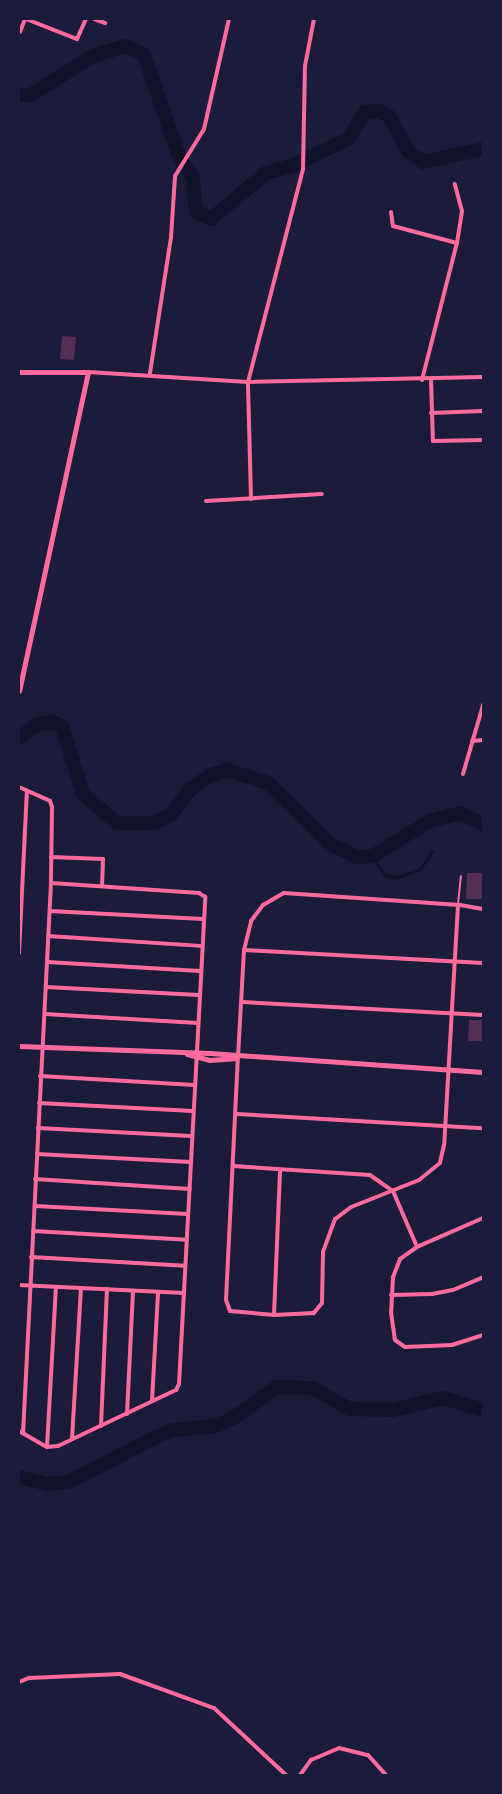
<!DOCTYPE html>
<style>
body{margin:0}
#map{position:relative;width:502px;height:1794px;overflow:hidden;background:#1b1b3a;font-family:"Varela Round",sans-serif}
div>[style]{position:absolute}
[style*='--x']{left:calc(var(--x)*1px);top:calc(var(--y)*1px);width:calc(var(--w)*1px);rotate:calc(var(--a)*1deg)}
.stream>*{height:2.5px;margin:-1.25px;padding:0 1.25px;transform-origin:1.25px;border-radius:1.25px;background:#12122b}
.river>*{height:14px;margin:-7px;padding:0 7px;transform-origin:7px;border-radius:7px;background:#12122b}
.building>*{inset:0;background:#542f53}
.service>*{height:2px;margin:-1px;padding:0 1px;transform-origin:1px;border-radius:1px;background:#ff6b9d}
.minor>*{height:4px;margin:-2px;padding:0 2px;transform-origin:2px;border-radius:2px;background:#ff6b9d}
.tertiary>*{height:5px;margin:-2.5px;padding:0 2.5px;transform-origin:2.5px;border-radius:2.5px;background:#ff6b9d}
span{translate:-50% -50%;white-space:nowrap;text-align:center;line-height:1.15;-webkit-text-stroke:5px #1b1b3a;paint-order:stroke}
.frame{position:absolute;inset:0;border:20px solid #1b1b3a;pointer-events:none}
</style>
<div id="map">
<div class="stream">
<div style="--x:366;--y:856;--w:10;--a:29"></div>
<div style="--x:375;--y:861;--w:17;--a:54"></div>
<div style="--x:385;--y:875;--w:13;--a:9"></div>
<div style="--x:398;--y:877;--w:23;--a:-20"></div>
<div style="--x:420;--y:869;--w:21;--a:-55"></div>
</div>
<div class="river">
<div style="--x:19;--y:95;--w:12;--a:0"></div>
<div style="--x:31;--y:95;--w:73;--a:-32.2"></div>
<div style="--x:93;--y:56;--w:34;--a:-17"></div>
<div style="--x:125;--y:46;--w:21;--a:25"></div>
<div style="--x:144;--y:55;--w:107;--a:70.9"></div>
<div style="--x:179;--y:156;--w:26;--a:58"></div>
<div style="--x:193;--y:178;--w:33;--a:85"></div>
<div style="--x:196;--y:211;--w:17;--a:28"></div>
<div style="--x:211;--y:219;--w:72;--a:-39.9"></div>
<div style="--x:266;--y:173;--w:29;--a:-16"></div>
<div style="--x:294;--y:165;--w:60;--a:-25.7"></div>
<div style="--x:348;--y:139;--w:32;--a:-58"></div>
<div style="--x:365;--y:112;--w:14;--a:-4"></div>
<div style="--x:379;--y:111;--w:11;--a:27"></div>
<div style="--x:389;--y:116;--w:40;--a:62"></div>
<div style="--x:408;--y:151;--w:19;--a:36"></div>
<div style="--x:423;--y:162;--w:61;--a:-12.2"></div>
<div style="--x:19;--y:738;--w:22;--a:-36"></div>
<div style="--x:37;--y:725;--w:15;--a:-11"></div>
<div style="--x:52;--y:722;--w:11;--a:22"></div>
<div style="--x:62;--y:726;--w:71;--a:72.8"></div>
<div style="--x:83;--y:794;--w:45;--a:40.5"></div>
<div style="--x:117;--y:823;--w:38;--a:0"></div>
<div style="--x:155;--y:823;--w:20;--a:-30"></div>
<div style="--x:172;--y:813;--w:31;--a:-52"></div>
<div style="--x:191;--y:789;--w:24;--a:-36"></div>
<div style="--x:210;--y:775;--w:18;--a:-16"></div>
<div style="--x:227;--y:770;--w:43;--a:17.6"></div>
<div style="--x:268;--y:783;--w:87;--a:44.5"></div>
<div style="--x:330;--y:844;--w:30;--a:26"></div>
<div style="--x:357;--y:857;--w:16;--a:-4"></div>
<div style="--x:373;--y:856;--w:67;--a:-31.6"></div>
<div style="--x:430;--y:821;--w:31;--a:-15"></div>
<div style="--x:460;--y:813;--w:25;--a:26"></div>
<div style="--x:19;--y:1477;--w:30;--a:14"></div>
<div style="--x:48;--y:1484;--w:20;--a:-6"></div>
<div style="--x:68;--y:1482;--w:101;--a:-27.1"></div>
<div style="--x:158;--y:1436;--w:17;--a:-21"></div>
<div style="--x:174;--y:1430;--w:41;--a:-5.6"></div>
<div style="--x:215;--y:1426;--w:18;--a:-22"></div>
<div style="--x:232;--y:1419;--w:55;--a:-35.4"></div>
<div style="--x:277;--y:1387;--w:36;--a:2"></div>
<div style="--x:313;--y:1388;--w:43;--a:29.6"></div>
<div style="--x:350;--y:1409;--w:43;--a:1.3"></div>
<div style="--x:393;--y:1410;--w:51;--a:-13.5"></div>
<div style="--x:443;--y:1398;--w:42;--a:16.7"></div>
</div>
<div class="building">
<div style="clip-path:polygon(62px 336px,76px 337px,74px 360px,60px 359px)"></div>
<div style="clip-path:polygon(467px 873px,483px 873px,483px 899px,466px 899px)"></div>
<div style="clip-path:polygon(469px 1020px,483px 1020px,483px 1041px,468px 1041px)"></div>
</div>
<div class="service">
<div style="--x:458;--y:904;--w:28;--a:-84"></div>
</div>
<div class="minor">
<div style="--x:26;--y:19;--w:55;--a:21.4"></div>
<div style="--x:77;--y:39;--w:22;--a:-66"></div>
<div style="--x:94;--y:19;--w:12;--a:20"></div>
<div style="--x:20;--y:32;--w:14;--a:-69"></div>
<div style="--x:391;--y:212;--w:14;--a:82"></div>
<div style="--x:393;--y:226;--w:66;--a:14.9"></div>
<div style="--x:88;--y:372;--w:160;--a:3.6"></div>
<div style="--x:248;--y:382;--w:235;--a:-1.2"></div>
<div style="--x:150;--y:373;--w:138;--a:-81.2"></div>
<div style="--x:171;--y:237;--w:61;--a:-86.2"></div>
<div style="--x:175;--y:176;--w:55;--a:-58.3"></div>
<div style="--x:204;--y:129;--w:113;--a:-77.2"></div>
<div style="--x:431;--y:379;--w:62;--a:88.2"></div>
<div style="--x:433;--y:441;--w:50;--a:-1.1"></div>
<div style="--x:422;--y:380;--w:141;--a:-75.7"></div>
<div style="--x:457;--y:243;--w:32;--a:-81"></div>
<div style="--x:462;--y:211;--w:28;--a:-105"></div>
<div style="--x:431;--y:413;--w:52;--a:-2.2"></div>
<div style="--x:251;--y:499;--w:117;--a:-91.5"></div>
<div style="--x:248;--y:382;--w:220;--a:-75.5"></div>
<div style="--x:303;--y:169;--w:103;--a:-88.9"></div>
<div style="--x:305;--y:66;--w:48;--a:-79.2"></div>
<div style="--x:206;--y:501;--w:116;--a:-3.5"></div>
<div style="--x:472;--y:741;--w:11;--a:-5"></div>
<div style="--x:463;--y:774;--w:72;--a:-73.8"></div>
<div style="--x:19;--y:787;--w:34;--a:24"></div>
<div style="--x:50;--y:801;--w:6;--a:72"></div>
<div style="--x:52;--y:807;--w:76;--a:90.8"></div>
<div style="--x:51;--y:883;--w:551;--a:92.91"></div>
<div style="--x:51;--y:857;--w:52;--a:2.2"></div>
<div style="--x:103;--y:859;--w:27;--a:92"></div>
<div style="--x:458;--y:905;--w:240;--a:93.3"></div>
<div style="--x:444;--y:1145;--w:18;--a:103"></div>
<div style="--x:440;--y:1163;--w:27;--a:141"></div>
<div style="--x:419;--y:1180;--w:73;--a:158.3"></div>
<div style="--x:351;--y:1207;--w:20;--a:143"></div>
<div style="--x:335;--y:1219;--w:35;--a:110"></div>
<div style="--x:323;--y:1252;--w:51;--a:91.1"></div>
<div style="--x:322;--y:1303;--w:13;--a:129"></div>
<div style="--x:314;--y:1313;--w:40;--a:177.1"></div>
<div style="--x:274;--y:1315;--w:44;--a:-174.8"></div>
<div style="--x:230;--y:1311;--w:12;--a:-110"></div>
<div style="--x:226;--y:1300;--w:243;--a:-87.2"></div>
<div style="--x:238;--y:1057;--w:107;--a:-86.8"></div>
<div style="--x:244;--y:950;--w:30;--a:-76"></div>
<div style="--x:251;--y:921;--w:20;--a:-53"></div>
<div style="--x:263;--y:905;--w:24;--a:-30"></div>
<div style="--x:284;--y:893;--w:176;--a:3.9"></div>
<div style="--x:460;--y:905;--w:23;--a:10"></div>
<div style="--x:50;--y:911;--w:153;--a:3"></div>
<div style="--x:48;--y:936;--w:153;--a:3.7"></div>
<div style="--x:244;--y:950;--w:239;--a:3.1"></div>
<div style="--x:19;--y:953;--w:162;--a:-87.2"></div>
<div style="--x:47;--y:962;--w:153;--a:3.4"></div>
<div style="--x:46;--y:987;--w:153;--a:3"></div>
<div style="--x:242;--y:1002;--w:241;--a:3.1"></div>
<div style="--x:45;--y:1014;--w:153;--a:3.4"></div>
<div style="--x:40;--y:1076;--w:155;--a:3.3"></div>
<div style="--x:39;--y:1103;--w:154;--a:3"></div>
<div style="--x:237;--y:1114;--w:246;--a:3.3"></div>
<div style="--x:38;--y:1128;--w:153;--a:3"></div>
<div style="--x:37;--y:1154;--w:154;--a:3"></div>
<div style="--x:233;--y:1166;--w:137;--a:3.8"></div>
<div style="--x:370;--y:1175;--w:28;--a:35"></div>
<div style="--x:393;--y:1191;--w:61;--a:66.8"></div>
<div style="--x:35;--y:1179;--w:155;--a:3.7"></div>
<div style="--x:35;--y:1206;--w:153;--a:3"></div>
<div style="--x:483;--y:1218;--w:72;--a:156.3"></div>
<div style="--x:417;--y:1247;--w:21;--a:145"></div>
<div style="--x:400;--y:1259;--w:19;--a:111"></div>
<div style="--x:393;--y:1277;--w:35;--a:93"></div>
<div style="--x:391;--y:1312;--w:28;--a:82"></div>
<div style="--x:395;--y:1340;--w:12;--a:35"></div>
<div style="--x:405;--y:1347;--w:47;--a:-2.4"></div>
<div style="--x:452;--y:1345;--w:33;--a:-18"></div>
<div style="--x:33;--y:1231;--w:154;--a:3.3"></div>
<div style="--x:31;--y:1257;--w:154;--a:3.3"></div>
<div style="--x:19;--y:1285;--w:165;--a:2.8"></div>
<div style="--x:391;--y:1295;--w:41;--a:-1.4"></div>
<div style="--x:432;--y:1294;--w:21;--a:-11"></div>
<div style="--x:453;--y:1290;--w:33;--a:-23"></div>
<div style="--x:274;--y:1315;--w:144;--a:-87.6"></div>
<div style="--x:152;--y:1401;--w:109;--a:-86.8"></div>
<div style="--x:127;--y:1414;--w:123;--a:-87.2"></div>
<div style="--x:101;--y:1426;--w:137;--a:-87.5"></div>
<div style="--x:19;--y:1431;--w:32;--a:30"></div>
<div style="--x:47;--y:1447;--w:11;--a:-5"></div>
<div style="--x:58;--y:1446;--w:131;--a:-25.4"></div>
<div style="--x:176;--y:1390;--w:7;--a:-63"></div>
<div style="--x:179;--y:1384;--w:488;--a:-86.9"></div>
<div style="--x:205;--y:897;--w:7;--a:-146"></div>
<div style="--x:199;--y:893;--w:148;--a:-176.1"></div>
<div style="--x:72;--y:1439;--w:151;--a:-86.6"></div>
<div style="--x:47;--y:1447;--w:160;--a:-86.8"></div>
<div style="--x:19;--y:1682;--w:11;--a:-22"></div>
<div style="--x:29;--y:1678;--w:91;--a:-2.5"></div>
<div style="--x:120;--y:1674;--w:100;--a:19.9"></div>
<div style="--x:214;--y:1708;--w:98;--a:42.9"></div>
<div style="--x:300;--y:1775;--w:19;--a:-54"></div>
<div style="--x:311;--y:1760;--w:30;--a:-23"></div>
<div style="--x:339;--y:1748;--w:30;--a:14"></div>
<div style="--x:368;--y:1755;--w:27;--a:48"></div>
</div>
<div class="tertiary">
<div style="--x:19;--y:372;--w:69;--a:0"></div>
<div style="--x:88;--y:372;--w:326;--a:102.2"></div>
<div style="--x:19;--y:1046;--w:191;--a:2.1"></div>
<div style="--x:210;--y:1053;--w:274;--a:4"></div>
<div style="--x:187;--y:1054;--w:23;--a:15"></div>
<div style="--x:209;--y:1060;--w:26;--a:-4"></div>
</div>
<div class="frame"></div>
</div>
